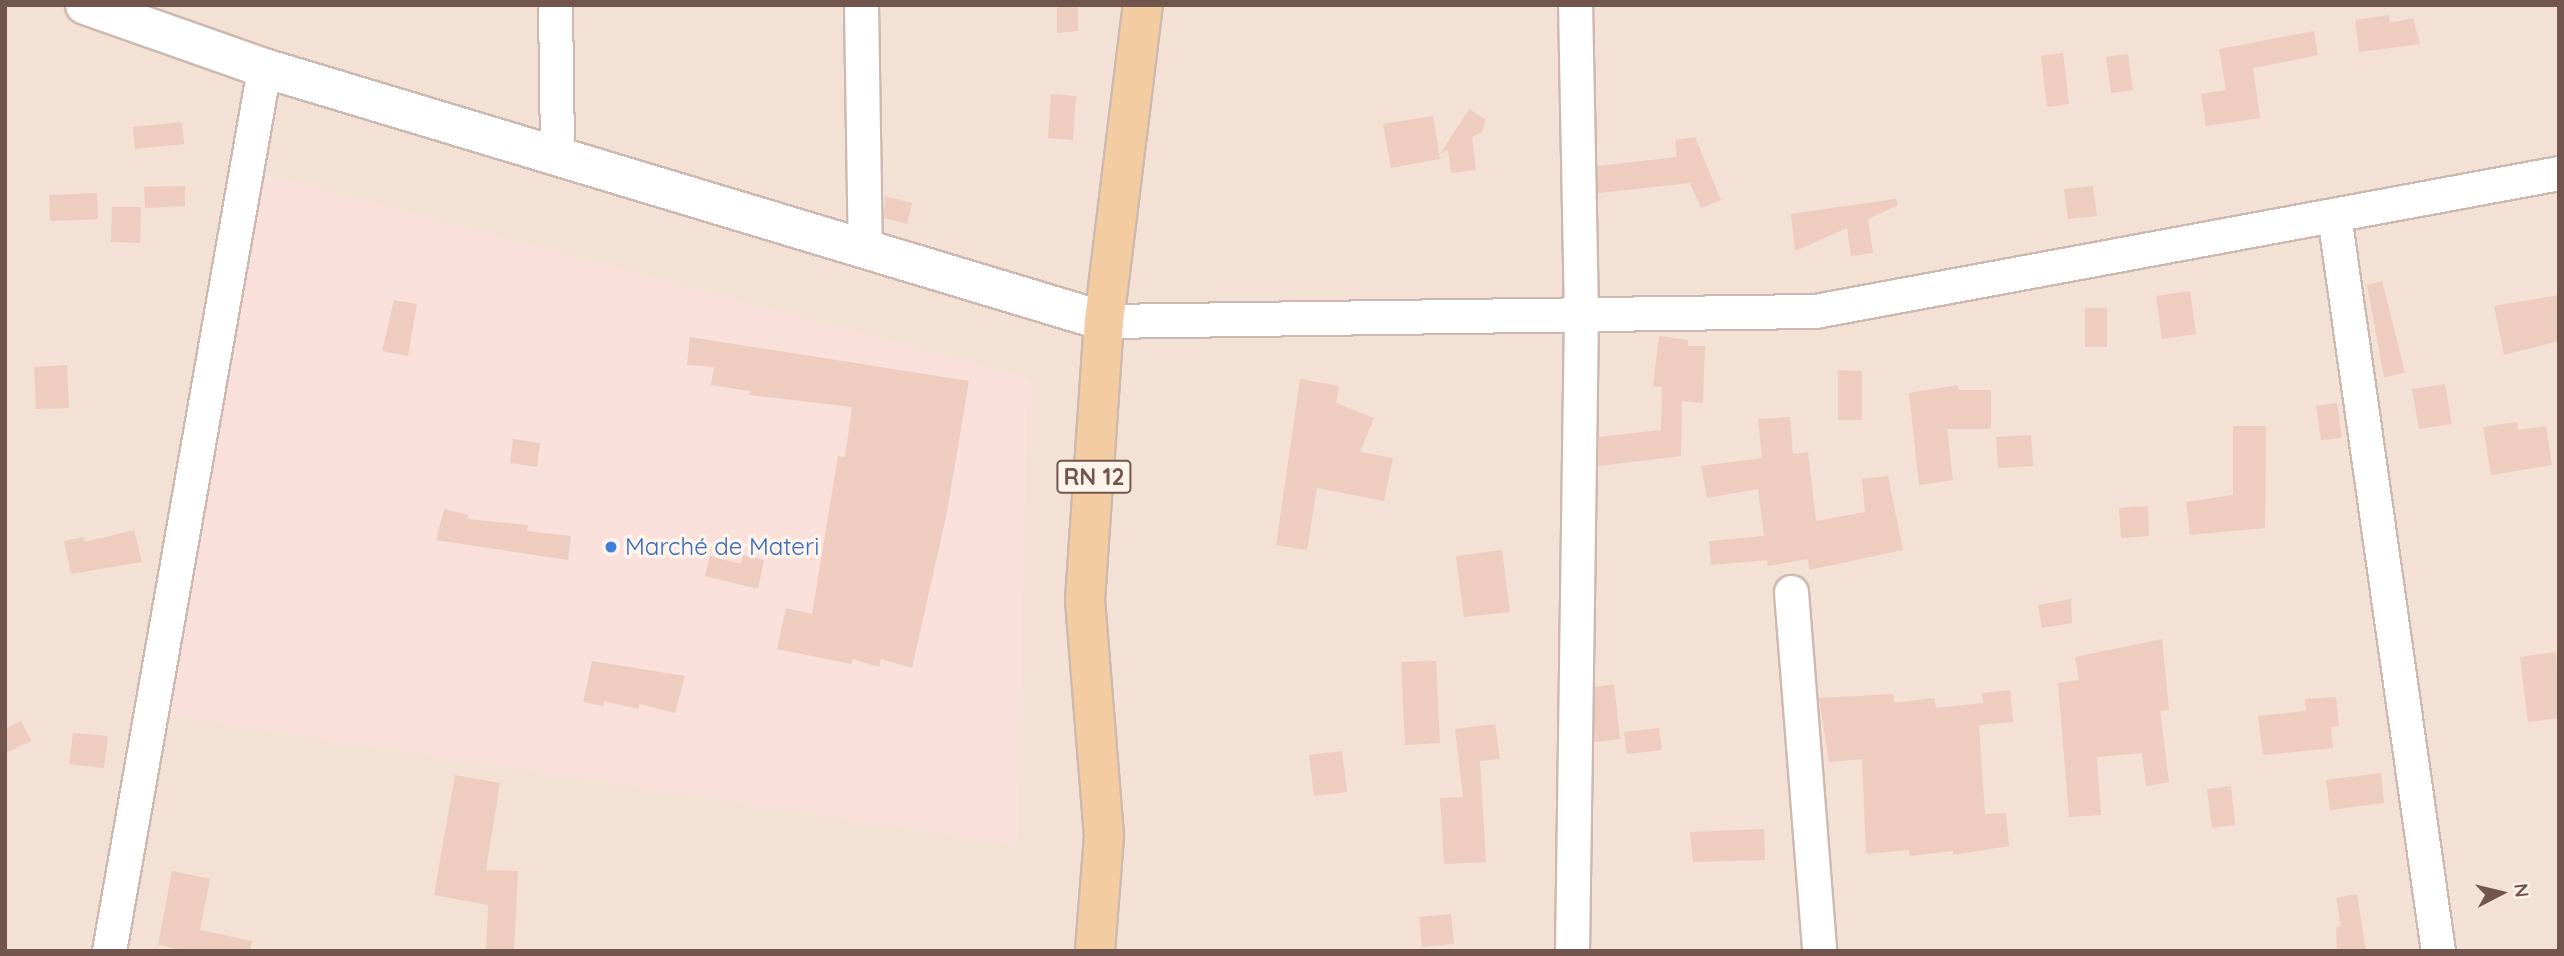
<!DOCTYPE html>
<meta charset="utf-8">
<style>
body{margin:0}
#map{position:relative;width:2564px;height:956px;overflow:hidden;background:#fbf0e5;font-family:Quicksand,sans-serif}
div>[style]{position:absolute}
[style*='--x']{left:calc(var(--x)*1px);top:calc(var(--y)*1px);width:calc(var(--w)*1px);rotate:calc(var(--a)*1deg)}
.residential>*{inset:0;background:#f2e1d4}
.commercial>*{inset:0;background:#fae0da}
.building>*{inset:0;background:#eeccbf}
.roads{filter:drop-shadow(2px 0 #cdb9af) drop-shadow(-2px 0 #cdb9af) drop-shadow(0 2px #cdb9af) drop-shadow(0 -2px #cdb9af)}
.minor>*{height:33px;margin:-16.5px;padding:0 16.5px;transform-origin:16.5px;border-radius:16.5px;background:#fff}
.secondary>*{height:38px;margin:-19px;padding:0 19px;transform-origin:19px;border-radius:19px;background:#fff}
.primary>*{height:38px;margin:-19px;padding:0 19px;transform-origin:19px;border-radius:19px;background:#f4cca2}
.dots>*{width:19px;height:19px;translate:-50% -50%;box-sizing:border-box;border:4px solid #fef4eb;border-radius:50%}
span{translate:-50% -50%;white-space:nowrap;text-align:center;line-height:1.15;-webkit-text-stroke:7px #fef4eb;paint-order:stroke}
.shield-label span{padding:2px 5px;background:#fef4eb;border:2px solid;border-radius:5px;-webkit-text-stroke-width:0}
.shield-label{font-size:23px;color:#72554c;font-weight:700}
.shop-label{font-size:24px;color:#366cbe}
.left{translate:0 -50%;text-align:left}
.frame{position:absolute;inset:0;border:7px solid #72554c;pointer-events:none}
.north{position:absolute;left:2466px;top:858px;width:70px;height:70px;-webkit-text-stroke:5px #fef4eb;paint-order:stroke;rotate:83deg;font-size:19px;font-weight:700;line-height:28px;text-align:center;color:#72554c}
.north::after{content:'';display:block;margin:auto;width:24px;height:32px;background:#72554c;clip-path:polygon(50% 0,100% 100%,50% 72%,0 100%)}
</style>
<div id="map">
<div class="residential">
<div style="clip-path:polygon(5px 5px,2559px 5px,2559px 951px,5px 951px)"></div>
</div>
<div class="commercial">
<div style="clip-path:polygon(263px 175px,1028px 379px,1018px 844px,168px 714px)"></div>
</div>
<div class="building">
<div style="clip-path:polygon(1057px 5px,1078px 5px,1078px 31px,1057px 33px)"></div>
<div style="clip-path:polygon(2389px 15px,2390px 23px,2413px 18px,2420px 44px,2359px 52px,2355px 20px)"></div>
<div style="clip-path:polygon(2314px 31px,2318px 55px,2253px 68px,2260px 118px,2206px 126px,2201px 94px,2226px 90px,2219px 49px)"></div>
<div style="clip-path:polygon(2063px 53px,2069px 104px,2047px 107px,2041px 56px)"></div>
<div style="clip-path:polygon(2128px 54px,2133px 90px,2111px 93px,2106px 57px)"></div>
<div style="clip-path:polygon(1051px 94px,1076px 96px,1073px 140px,1048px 138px)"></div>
<div style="clip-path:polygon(1469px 109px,1486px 120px,1482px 132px,1472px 137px,1476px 170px,1451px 173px,1448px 150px,1440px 154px)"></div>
<div style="clip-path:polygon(1433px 116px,1440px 159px,1391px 168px,1383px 124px)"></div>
<div style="clip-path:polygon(182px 122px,184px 144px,135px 149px,133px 127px)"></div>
<div style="clip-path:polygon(1695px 137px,1721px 200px,1701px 208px,1690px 183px,1598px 193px,1597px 166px,1677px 157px,1675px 140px)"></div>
<div style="clip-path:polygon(185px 186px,185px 206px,145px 208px,144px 187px)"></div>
<div style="clip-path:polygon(2093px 186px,2097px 216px,2068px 219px,2064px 189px)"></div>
<div style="clip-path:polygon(97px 193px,98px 219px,50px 221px,49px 195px)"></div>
<div style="clip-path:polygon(885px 196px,912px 203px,907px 224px,884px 218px)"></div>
<div style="clip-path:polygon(1896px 199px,1898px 205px,1868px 219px,1873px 253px,1851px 256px,1847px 228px,1795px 251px,1791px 214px)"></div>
<div style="clip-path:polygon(112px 207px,141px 207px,140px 243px,111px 242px)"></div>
<div style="clip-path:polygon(2382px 281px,2405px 373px,2384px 377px,2367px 285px)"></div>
<div style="clip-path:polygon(2190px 291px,2196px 334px,2162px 339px,2156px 296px)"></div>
<div style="clip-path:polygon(2559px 295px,2559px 341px,2504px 355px,2494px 306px)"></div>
<div style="clip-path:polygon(394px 300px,417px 304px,408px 356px,382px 351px)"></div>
<div style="clip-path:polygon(2085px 308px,2107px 308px,2107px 347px,2085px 347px)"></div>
<div style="clip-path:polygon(1659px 336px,1688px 340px,1688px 346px,1705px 346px,1703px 403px,1682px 401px,1681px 456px,1598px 466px,1599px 437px,1661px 430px,1662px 387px,1653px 386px)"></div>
<div style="clip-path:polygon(690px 337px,969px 381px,947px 512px,912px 668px,881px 659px,879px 667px,853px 659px,851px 664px,777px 649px,786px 608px,812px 614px,838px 456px,845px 457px,852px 407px,749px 395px,750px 391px,711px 385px,714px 367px,687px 365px)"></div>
<div style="clip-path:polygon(67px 365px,69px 408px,36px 409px,34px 367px)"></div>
<div style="clip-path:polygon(1838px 370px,1862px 371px,1862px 420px,1838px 420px)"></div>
<div style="clip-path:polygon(1300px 379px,1339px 386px,1336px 403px,1374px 418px,1360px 452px,1393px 458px,1384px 501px,1317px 488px,1307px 550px,1276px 545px)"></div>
<div style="clip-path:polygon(2445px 384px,2452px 424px,2419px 429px,2412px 389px)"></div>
<div style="clip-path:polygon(1958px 385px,1959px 390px,1991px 390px,1991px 429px,1947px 429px,1953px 480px,1919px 485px,1909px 393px)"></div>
<div style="clip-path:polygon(2337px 403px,2342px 438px,2321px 440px,2316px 406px)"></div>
<div style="clip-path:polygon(1790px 417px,1793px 454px,1808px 452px,1816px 521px,1865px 512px,1862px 479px,1888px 476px,1903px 550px,1809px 570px,1808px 559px,1768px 566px,1767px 560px,1711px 565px,1709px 541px,1764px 536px,1758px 489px,1707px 498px,1701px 466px,1762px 458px,1758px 419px)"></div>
<div style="clip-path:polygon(2517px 422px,2518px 430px,2546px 426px,2552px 465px,2491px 475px,2483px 427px)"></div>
<div style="clip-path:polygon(2233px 426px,2266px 426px,2265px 528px,2190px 535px,2186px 502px,2233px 495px)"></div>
<div style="clip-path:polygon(2031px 435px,2033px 466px,1998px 468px,1996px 437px)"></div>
<div style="clip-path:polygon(513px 439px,540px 443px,537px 467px,510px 463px)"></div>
<div style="clip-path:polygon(2148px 506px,2149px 536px,2121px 538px,2119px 508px)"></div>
<div style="clip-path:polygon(444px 509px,468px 515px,467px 519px,528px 525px,527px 531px,571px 536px,568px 560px,436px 540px)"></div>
<div style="clip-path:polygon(134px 530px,142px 562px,71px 574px,64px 541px,84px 537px,85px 542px)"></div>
<div style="clip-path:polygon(1502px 550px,1510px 612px,1464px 617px,1456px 556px)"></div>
<div style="clip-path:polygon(743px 555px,764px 560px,758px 589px,705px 576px,710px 556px,741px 564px)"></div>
<div style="clip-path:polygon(2071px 599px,2072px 623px,2042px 628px,2038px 605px)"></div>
<div style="clip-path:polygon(2162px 639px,2169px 710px,2160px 711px,2169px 782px,2146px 786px,2142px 753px,2097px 757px,2101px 815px,2069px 817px,2058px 683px,2079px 680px,2075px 657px)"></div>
<div style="clip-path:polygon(2556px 652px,2559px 718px,2528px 722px,2520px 657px)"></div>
<div style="clip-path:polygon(592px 661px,685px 676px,675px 713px,640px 704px,638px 709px,604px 701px,603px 706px,583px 702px)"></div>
<div style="clip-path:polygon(1436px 661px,1440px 743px,1405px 745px,1401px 662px)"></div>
<div style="clip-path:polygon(1614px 684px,1620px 739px,1594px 742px,1595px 687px)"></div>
<div style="clip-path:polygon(2010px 690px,2013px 722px,1979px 725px,1985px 814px,2006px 813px,2009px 846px,1953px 855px,1953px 851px,1910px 856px,1909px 850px,1866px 854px,1862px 759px,1829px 762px,1819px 698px,1893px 694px,1894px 703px,1934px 698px,1936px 708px,1983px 703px,1982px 693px)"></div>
<div style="clip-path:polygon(2336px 697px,2339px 726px,2331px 727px,2333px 748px,2263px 755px,2258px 716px,2306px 711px,2305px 699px)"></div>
<div style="clip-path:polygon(21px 721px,31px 741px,5px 753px,5px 729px)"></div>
<div style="clip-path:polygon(1495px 724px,1500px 759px,1480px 761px,1486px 862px,1444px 864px,1440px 798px,1463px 797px,1455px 729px)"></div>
<div style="clip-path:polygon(1659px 728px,1662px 750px,1627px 754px,1624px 732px)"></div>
<div style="clip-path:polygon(73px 733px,108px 736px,104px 768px,69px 764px)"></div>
<div style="clip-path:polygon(1342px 751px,1347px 792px,1314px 796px,1309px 755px)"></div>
<div style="clip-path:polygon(2381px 773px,2384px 803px,2330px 810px,2326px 780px)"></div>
<div style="clip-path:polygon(455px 775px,500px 783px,486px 870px,518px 871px,514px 951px,486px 951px,488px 905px,434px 895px)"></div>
<div style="clip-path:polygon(2231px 786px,2235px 825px,2212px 828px,2207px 789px)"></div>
<div style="clip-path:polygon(1764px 829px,1765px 860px,1693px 862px,1690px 832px)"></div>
<div style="clip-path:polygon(172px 871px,210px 879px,200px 930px,252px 941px,250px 951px,188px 951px,158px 945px)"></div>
<div style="clip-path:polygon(2357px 894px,2366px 951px,2337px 951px,2336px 927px,2341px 926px,2336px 898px)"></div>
<div style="clip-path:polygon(1451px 914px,1454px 944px,1422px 947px,1419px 917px)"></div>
</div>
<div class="roads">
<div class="minor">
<div style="--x:555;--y:5;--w:151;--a:89.2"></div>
<div style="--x:861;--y:5;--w:244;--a:89.1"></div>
<div style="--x:2334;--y:215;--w:743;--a:81.96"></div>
<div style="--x:1104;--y:321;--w:711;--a:-0.81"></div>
<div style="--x:1815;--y:311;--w:757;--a:-10.51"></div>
<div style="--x:1791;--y:592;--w:360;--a:85.5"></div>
<div style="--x:109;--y:951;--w:897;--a:-80.04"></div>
<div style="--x:1572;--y:951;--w:637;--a:-89.19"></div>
<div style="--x:1581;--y:314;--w:309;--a:-91.1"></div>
</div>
<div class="secondary">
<div style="--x:85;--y:5;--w:190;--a:19.4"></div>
<div style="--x:264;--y:68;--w:877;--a:16.76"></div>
</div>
<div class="primary">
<div style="--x:1095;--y:951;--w:115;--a:-85.5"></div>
<div style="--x:1104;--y:836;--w:237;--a:-94.6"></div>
<div style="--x:1085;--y:600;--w:280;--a:-86.1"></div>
<div style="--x:1104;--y:321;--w:318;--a:-83"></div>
</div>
</div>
<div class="dots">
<div style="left:611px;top:547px;background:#3f7fe0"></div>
</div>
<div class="shield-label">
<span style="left:1094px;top:477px">RN 12</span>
</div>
<div class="shop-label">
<span class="left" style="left:625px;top:547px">Marché de Materi</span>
</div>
<div class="frame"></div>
<div class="north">N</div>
</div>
